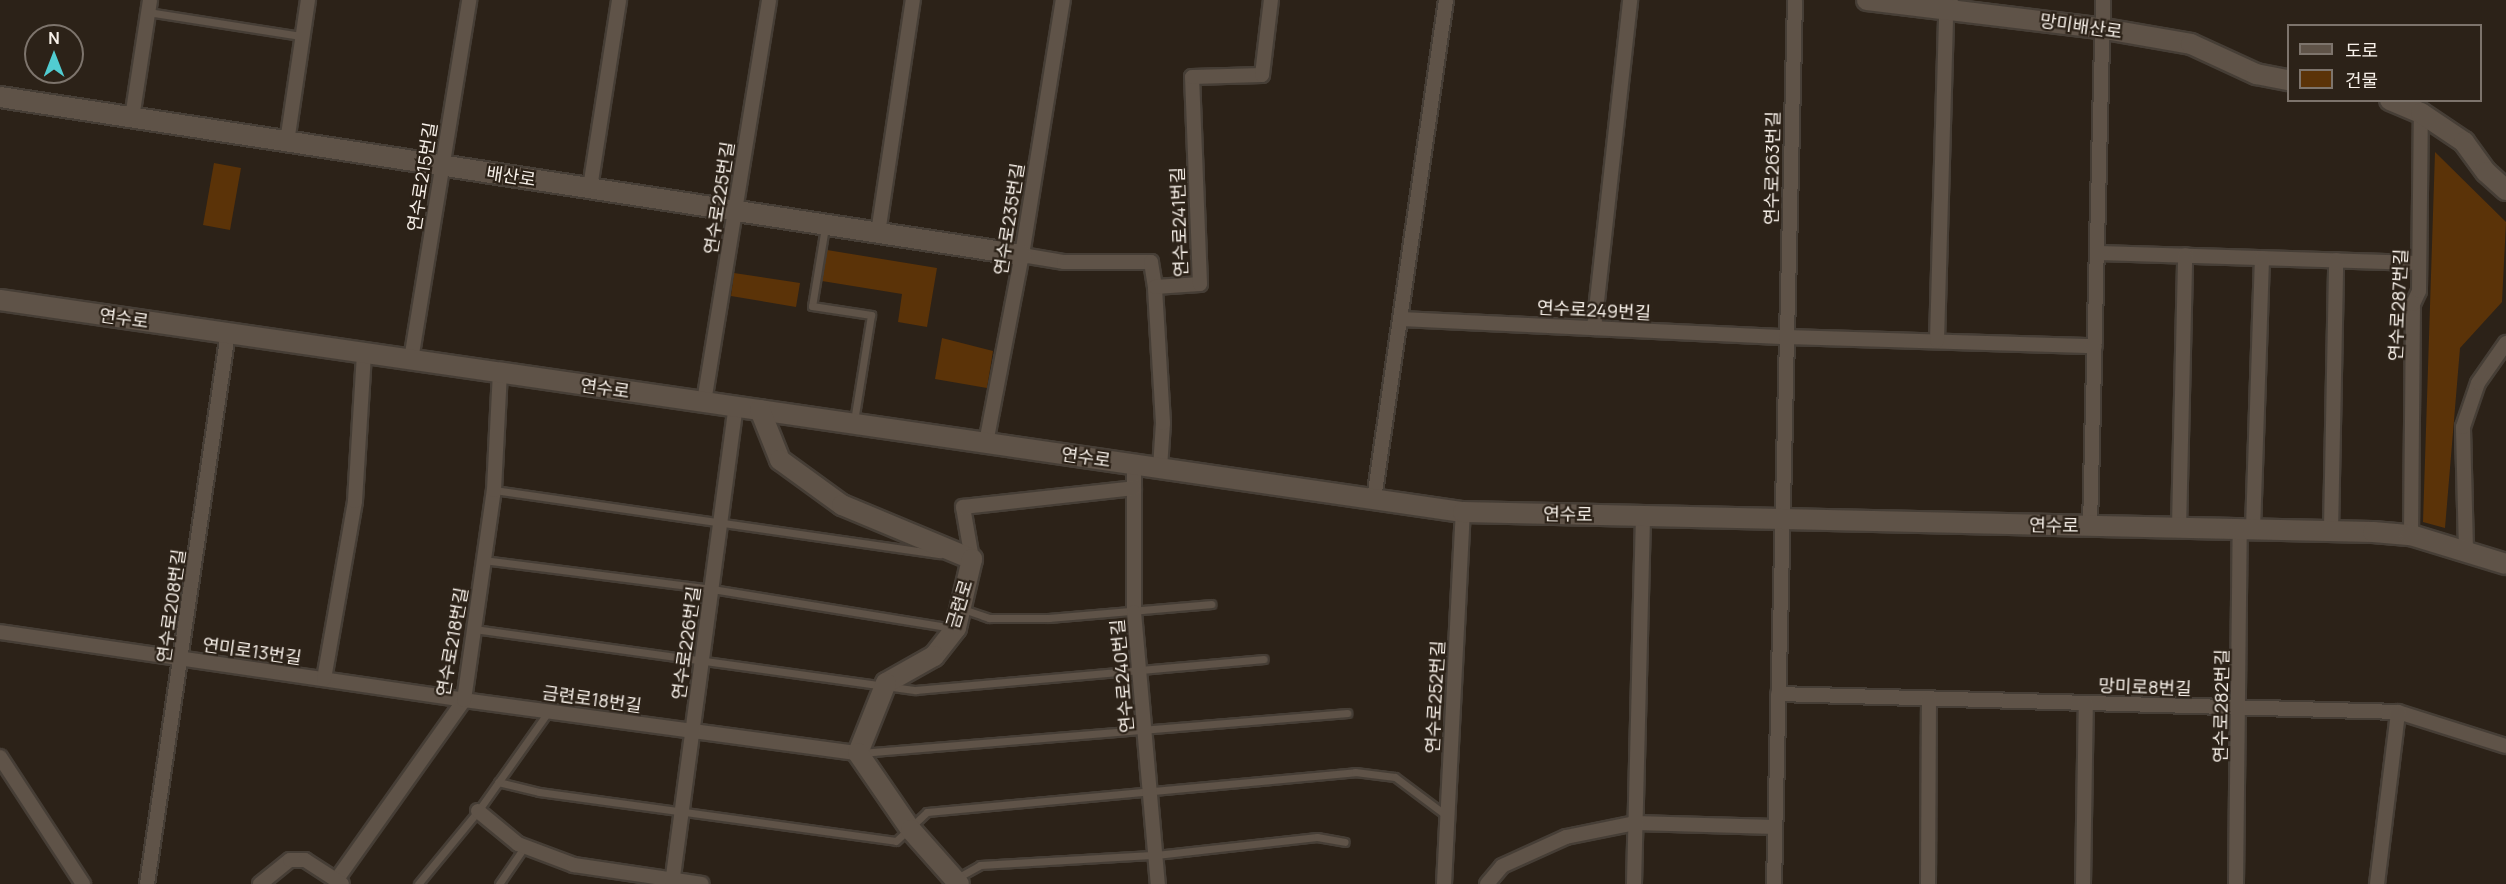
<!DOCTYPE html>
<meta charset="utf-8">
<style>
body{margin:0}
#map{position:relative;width:2506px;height:884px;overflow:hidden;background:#2c2218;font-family:Manrope,"Noto Sans KR",sans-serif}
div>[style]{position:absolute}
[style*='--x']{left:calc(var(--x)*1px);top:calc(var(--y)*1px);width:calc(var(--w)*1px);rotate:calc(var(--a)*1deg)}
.building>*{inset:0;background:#5b3308}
.roads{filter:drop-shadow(2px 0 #463e36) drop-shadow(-2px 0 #463e36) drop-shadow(0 2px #463e36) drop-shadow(0 -2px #463e36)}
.lane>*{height:7px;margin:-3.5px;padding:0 3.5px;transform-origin:3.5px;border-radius:3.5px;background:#5f5348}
.street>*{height:14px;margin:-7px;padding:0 7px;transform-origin:7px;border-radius:7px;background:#5f5348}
.secondary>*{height:20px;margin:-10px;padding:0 10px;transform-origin:10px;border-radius:10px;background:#5f5348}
span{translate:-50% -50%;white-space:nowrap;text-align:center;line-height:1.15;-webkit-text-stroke:4.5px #2c2218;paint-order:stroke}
.street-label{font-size:18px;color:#f7f0e9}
.legend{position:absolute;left:2287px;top:24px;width:195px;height:78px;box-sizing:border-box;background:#2c2218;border:2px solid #7d746c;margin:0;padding:8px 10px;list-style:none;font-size:18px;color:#f7f0e9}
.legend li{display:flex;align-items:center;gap:12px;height:30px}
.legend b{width:30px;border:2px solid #7d746c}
.north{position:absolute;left:24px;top:24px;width:60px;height:60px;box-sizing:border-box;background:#2c2218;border:2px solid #7d746c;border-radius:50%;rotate:0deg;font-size:16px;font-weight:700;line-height:24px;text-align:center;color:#f7f0e9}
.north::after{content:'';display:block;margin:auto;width:21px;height:27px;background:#51ccd1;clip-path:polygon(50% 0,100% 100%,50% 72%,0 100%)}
</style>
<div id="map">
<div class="building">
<div style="clip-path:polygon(2435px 152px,2506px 222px,2502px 302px,2460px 348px,2445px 528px,2423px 522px)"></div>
<div style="clip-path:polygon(214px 163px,241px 168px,230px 230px,203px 225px)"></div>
<div style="clip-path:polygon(827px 250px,937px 268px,927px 327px,898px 322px,902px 294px,822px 281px)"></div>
<div style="clip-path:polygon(734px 273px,800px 283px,796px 307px,731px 296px)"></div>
<div style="clip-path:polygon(942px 338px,993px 351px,987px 388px,935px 379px)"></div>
</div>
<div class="roads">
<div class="lane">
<div style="--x:148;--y:12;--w:156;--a:8.9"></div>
<div style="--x:825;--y:227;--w:80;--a:99.3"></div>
<div style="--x:812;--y:306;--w:60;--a:8.7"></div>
<div style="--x:871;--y:315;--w:107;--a:99.1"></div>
<div style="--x:494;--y:490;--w:451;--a:8.2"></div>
<div style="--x:483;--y:560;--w:231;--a:7.2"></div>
<div style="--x:712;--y:589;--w:244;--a:9.2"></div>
<div style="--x:963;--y:609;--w:28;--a:19"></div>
<div style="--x:989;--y:618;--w:60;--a:0"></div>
<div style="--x:1049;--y:618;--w:163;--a:-4.9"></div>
<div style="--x:474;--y:629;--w:446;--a:7.9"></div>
<div style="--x:916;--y:690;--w:349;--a:-5.1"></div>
<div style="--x:861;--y:753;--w:488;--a:-4.7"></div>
<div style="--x:498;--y:782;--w:42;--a:13.7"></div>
<div style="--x:539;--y:792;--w:360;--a:7.8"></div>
<div style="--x:896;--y:841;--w:42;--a:-43.1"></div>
<div style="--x:927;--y:812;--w:430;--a:-5.3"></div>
<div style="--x:1355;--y:772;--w:40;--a:7.1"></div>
<div style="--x:1395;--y:777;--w:65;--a:36.9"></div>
<div style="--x:957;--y:878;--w:26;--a:-29"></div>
<div style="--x:980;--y:865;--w:176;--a:-3.3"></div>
<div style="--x:1156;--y:855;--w:162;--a:-6.4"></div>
<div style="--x:1317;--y:837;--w:28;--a:10"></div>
<div style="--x:418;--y:884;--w:94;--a:-50.6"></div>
<div style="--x:478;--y:811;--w:121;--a:-54.7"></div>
<div style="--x:499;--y:884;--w:46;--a:-55.6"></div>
</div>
<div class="street">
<div style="--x:132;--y:118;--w:119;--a:-81.3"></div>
<div style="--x:287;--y:142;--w:144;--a:-81.6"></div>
<div style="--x:590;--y:188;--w:190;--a:-81.2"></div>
<div style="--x:878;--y:233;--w:236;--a:-81.5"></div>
<div style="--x:2098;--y:253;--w:321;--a:1.8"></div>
<div style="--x:1022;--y:255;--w:43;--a:9.5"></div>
<div style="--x:1064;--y:262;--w:87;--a:0"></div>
<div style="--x:1151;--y:262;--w:25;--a:81"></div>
<div style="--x:1401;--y:319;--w:385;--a:2.7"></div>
<div style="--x:1786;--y:337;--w:309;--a:1.7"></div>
<div style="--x:1594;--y:328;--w:330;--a:-83.7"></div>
<div style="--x:1937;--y:341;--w:332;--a:-88.4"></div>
<div style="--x:1946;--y:9;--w:10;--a:-61"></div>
<div style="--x:411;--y:360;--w:365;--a:-80.8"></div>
<div style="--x:704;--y:402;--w:407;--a:-80.8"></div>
<div style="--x:986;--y:443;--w:191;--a:-79.2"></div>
<div style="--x:1022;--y:255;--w:258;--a:-80.9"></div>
<div style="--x:1134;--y:464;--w:148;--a:90"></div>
<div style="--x:1134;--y:612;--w:273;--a:85"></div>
<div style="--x:1160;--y:468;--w:45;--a:-86.2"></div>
<div style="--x:1163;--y:423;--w:136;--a:-93.4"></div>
<div style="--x:1155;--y:287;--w:45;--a:-3.8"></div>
<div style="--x:1200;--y:284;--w:207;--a:-92.2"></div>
<div style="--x:1192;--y:77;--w:70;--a:-1.6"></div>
<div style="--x:1262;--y:75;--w:76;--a:-83.2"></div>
<div style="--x:1374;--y:499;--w:504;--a:-81.79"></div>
<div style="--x:2090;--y:526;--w:526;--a:-88.58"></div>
<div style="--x:2179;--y:528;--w:273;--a:-88.7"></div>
<div style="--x:2253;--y:529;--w:271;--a:-88.1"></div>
<div style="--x:2331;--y:531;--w:271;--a:-88.9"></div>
<div style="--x:2411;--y:535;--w:231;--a:-89.5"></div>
<div style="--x:2413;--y:304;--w:14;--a:-65"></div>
<div style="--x:2419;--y:291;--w:178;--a:-89.4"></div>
<div style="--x:2466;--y:551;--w:124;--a:-91.4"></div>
<div style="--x:2463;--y:427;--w:46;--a:-71.2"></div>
<div style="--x:2478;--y:383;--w:49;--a:-55"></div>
<div style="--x:972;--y:559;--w:53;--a:-99.8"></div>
<div style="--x:963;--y:507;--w:172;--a:-6.3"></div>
<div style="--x:0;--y:632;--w:469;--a:8.3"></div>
<div style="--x:464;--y:700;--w:398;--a:7.7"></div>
<div style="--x:324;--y:679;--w:181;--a:-80.1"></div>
<div style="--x:355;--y:501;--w:148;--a:-86.5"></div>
<div style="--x:1778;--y:694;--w:620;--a:1.66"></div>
<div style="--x:2398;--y:712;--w:113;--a:17.5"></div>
<div style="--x:0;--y:757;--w:152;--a:56.8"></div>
<div style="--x:478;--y:811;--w:52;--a:39.5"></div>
<div style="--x:518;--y:844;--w:60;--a:20.6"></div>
<div style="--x:574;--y:865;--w:129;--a:8.4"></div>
<div style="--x:337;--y:879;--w:219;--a:-54.6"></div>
<div style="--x:464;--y:700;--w:212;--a:-81.9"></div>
<div style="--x:494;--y:490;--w:118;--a:-87.1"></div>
<div style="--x:147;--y:884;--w:557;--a:-81.64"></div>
<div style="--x:260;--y:884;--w:38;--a:-39"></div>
<div style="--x:290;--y:860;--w:15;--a:0"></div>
<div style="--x:305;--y:860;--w:44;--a:33"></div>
<div style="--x:672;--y:884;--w:481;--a:-82.4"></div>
<div style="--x:1444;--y:884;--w:372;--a:-87.1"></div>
<div style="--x:1487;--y:884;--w:23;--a:-50"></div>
<div style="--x:1502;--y:866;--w:70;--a:-24.4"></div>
<div style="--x:1566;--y:837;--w:70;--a:-11.5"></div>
<div style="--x:1635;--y:823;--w:140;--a:1.6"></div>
<div style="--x:1634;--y:884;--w:368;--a:-88.6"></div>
<div style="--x:1774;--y:884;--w:884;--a:-88.64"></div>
<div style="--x:1928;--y:884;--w:185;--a:-89.7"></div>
<div style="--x:2083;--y:884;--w:181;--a:-89.1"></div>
<div style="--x:2236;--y:884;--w:355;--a:-89.4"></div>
<div style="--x:2377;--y:884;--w:173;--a:-83"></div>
</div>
<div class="secondary">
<div style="--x:1867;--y:0;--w:240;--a:6.9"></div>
<div style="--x:2105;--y:29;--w:87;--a:9.9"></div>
<div style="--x:2191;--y:44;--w:72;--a:24.8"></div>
<div style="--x:2256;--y:74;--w:33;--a:11"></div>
<div style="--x:0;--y:97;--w:1034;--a:8.79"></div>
<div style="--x:2390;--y:100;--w:34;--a:23"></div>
<div style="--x:2421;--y:113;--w:52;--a:34"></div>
<div style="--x:2464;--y:142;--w:37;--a:54"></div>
<div style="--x:2486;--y:172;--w:27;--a:42"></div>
<div style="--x:0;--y:300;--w:1478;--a:8.25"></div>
<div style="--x:1463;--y:512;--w:910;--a:1.26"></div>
<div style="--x:2373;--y:532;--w:38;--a:5"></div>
<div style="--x:2411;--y:535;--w:99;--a:17"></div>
<div style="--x:760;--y:410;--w:54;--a:68.2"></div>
<div style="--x:780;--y:460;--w:77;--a:36"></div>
<div style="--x:842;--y:505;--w:141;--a:22.6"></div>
<div style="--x:972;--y:559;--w:71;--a:103.1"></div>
<div style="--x:956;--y:628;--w:36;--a:128"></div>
<div style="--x:934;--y:656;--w:55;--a:150.6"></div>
<div style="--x:886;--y:683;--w:75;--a:111.8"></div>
<div style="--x:858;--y:753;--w:93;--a:55.5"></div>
<div style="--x:911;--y:830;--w:72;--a:48.4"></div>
</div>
</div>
<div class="street-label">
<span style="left:2081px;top:26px;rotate:8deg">망미배산로</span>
<span style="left:1772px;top:168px;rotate:-89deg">연수로263번길</span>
<span style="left:511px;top:176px;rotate:9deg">배산로</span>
<span style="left:422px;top:177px;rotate:-81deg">연수로215번길</span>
<span style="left:719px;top:198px;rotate:-81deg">연수로225번길</span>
<span style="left:1009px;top:219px;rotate:-81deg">연수로235번길</span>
<span style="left:1179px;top:222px;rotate:-92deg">연수로241번길</span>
<span style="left:2398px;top:305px;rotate:-87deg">연수로287번길</span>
<span style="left:1594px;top:310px;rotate:3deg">연수로249번길</span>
<span style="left:124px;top:318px;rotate:8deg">연수로</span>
<span style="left:605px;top:388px;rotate:8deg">연수로</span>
<span style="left:1086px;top:457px;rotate:8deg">연수로</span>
<span style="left:1568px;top:514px;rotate:1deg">연수로</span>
<span style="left:2054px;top:525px;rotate:1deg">연수로</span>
<span style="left:959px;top:604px;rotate:-73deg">금련로</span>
<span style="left:171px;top:606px;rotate:-82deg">연수로208번길</span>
<span style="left:452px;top:642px;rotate:-80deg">연수로218번길</span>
<span style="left:686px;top:643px;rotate:-82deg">연수로226번길</span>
<span style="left:252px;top:651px;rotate:8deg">연미로13번길</span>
<span style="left:1122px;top:676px;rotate:-95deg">연수로240번길</span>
<span style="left:2145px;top:687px;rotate:2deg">망미로8번길</span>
<span style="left:1435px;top:697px;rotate:-87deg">연수로252번길</span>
<span style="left:592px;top:699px;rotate:8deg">금련로18번길</span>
<span style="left:2221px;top:706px;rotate:-89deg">연수로282번길</span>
</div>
<ul class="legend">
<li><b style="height:8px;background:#5f5348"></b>도로</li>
<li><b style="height:16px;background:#5b3308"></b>건물</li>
</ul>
<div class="north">N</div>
</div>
